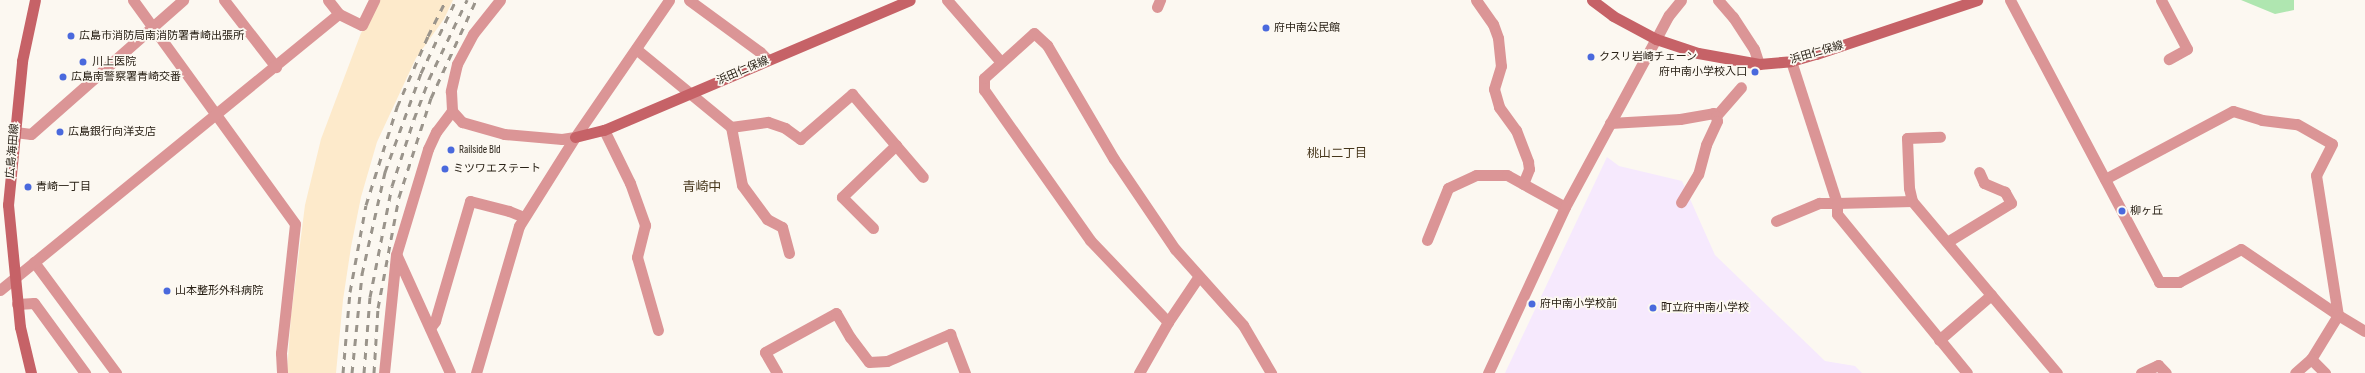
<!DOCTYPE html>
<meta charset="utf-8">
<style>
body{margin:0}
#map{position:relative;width:2365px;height:373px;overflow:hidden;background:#fcf8f1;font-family:"Sofia Sans Condensed","Noto Sans JP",sans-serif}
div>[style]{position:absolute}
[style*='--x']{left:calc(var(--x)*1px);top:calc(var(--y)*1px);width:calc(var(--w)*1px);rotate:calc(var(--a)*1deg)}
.built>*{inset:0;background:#fdeacb}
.education>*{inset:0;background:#f6e9fd}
.green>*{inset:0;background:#afe6b0}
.minor>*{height:11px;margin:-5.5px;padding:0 5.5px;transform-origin:5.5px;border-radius:5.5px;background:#db9596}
.tertiary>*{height:11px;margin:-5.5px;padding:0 5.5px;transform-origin:5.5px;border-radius:5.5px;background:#db9596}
.secondary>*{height:11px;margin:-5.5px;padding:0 5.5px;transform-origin:5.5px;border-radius:5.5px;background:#c66267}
.rail>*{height:3px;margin-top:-1.5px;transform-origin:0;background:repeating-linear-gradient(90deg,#9a948b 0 7px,transparent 0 14px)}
.dots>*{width:11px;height:11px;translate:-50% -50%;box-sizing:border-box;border:2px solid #fcf8f1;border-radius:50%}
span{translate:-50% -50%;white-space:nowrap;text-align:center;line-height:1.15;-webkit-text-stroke:3.5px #fcf8f1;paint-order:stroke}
.poi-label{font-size:11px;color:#292116}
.left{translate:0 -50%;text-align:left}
.right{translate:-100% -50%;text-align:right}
.street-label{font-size:11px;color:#292116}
.neighbourhood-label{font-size:12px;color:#46361b}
.quarter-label{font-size:13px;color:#46361b}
</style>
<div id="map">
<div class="built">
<div style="clip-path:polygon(380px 0,453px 0,444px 19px,416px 58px,377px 142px,361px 197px,351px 247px,343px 300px,336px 373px,287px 373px,291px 316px,305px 205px,321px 139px,361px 33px)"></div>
</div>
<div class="education">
<div style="clip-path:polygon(1607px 157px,1619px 166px,1682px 181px,1715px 255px,1825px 361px,1855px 366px,1862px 373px,1505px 373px)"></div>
</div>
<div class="green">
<div style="clip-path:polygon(2241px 0,2294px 0,2294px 10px,2275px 14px)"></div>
</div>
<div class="minor">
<div style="--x:133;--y:0;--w:276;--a:54.1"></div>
<div style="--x:295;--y:224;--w:130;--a:96.2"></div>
<div style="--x:281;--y:353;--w:20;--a:87"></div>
<div style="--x:224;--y:0;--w:85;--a:52.2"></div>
<div style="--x:328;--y:0;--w:18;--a:52"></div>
<div style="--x:689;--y:0;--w:88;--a:36.2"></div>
<div style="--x:760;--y:52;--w:11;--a:45"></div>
<div style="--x:947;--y:0;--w:81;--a:49"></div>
<div style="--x:1476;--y:0;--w:29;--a:55"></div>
<div style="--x:1493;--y:24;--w:15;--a:70"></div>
<div style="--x:1498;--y:38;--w:28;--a:84"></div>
<div style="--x:1501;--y:66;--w:24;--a:107"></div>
<div style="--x:1494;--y:89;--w:19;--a:74"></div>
<div style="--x:1499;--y:107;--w:29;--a:54"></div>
<div style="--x:1516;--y:130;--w:34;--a:69"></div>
<div style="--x:1528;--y:162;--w:7;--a:82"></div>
<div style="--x:1529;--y:169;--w:16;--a:112"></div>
<div style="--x:1718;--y:0;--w:23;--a:49"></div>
<div style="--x:1733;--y:17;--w:38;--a:57"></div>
<div style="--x:1754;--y:49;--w:16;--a:72"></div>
<div style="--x:2010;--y:0;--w:319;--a:62.1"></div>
<div style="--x:2159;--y:282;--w:20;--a:0"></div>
<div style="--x:2179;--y:282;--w:70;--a:-28"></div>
<div style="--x:2241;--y:249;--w:117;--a:34.2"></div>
<div style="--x:2338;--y:315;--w:31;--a:31"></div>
<div style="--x:2161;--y:0;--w:55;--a:62"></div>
<div style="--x:2187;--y:49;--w:21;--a:151"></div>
<div style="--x:1157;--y:7;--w:8;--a:-67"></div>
<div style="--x:1656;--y:39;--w:27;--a:-62"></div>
<div style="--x:1669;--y:15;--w:19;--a:-51"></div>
<div style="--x:636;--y:49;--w:123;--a:39.4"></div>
<div style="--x:1791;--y:61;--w:149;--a:72.1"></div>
<div style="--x:1837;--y:203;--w:75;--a:-1.5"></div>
<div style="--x:1912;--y:201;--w:225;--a:49.9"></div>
<div style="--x:1716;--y:116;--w:38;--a:-49"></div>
<div style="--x:1610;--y:123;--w:70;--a:-3.3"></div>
<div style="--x:1680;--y:119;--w:34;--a:-10"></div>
<div style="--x:1713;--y:113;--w:4;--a:45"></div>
<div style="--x:1716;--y:116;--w:5;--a:79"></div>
<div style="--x:1717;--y:121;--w:26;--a:115"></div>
<div style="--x:1706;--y:145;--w:30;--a:105"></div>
<div style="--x:1698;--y:174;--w:33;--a:121"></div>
<div style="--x:604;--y:130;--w:59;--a:63.9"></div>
<div style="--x:630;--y:183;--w:45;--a:70.3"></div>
<div style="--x:645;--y:225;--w:33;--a:104"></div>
<div style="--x:637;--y:257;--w:76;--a:74"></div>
<div style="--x:15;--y:132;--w:16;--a:7"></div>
<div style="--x:31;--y:134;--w:203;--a:-41.4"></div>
<div style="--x:2105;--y:179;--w:145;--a:-28"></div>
<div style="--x:2233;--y:111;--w:30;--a:17"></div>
<div style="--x:2262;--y:120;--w:35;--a:7"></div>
<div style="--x:2297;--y:124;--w:40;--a:29.7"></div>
<div style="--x:2332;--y:144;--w:35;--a:117"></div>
<div style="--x:2316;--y:175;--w:142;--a:81.1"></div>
<div style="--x:2338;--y:315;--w:52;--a:121.5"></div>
<div style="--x:2311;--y:359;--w:21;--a:139"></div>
<div style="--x:1912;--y:201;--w:13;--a:-103"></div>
<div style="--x:1909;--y:188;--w:50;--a:-92.3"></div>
<div style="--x:1907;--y:138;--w:33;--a:-2"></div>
<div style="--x:1776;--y:221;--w:47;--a:-22.7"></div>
<div style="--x:1819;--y:203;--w:18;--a:0"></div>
<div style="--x:1837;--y:203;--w:11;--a:90"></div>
<div style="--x:1837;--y:214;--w:205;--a:50.7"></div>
<div style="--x:873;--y:228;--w:44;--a:-135"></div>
<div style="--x:842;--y:197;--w:75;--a:-43.9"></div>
<div style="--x:1427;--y:240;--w:56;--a:-68"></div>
<div style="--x:1448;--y:188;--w:31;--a:-25"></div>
<div style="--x:1476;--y:175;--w:31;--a:0"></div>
<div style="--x:1507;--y:175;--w:66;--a:28.9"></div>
<div style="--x:1947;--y:242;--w:75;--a:-31.4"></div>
<div style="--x:2011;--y:203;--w:13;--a:-119"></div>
<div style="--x:2005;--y:192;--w:23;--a:-157"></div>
<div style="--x:1984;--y:183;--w:12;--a:-114"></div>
<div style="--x:789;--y:253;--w:27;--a:-105"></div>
<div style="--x:782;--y:227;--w:17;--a:-152"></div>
<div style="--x:767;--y:219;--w:42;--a:-126.3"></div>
<div style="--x:742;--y:185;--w:59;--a:-100.7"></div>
<div style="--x:731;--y:127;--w:37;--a:-8"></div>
<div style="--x:768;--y:122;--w:18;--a:19"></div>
<div style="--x:785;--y:128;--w:19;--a:36"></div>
<div style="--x:800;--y:139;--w:69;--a:-40.9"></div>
<div style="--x:852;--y:94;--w:109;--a:49.5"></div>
<div style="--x:397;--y:256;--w:128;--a:65.6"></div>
<div style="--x:34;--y:262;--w:138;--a:53.5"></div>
<div style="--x:0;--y:290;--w:437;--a:-39.2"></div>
<div style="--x:339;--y:14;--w:25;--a:26"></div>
<div style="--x:362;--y:25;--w:28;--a:-64"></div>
<div style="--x:17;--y:304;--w:17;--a:-3"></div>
<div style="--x:34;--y:303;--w:87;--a:53.9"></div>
<div style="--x:1168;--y:322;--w:113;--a:-133.6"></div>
<div style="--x:1090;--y:240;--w:184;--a:-125.2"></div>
<div style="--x:984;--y:90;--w:12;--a:-90"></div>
<div style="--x:984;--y:78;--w:67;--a:-42"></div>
<div style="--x:1034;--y:33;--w:18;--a:43"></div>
<div style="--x:1047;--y:45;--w:132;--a:59.6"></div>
<div style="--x:1114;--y:159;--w:109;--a:55.9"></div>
<div style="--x:1175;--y:249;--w:102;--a:48.2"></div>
<div style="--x:1243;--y:325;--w:56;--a:59.7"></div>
<div style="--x:430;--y:328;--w:9;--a:-54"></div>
<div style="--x:435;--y:321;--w:125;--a:-73.7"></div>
<div style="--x:470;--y:201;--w:40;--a:14.4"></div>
<div style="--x:509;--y:211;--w:16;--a:22"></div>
<div style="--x:1939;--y:340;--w:69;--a:-40.9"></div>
<div style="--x:2311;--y:359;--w:20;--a:45"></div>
<div style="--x:384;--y:373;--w:119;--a:-84.2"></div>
<div style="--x:396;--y:255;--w:111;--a:-73.2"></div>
<div style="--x:428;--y:149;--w:19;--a:-65"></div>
<div style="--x:436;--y:132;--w:26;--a:-53"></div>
<div style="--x:476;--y:373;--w:153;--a:-73.7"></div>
<div style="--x:519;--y:226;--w:105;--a:-57.8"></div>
<div style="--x:575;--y:137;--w:166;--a:-55.5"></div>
<div style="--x:777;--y:373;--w:24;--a:-120"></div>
<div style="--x:765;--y:352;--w:81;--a:-28.8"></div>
<div style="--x:836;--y:313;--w:28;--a:60"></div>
<div style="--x:850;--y:337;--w:31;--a:53"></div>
<div style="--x:869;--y:362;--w:18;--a:-3"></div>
<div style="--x:887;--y:361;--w:69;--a:-23.2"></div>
<div style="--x:950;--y:334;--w:42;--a:69"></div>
<div style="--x:1139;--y:373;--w:59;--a:-60.4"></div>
<div style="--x:1168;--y:322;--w:55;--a:-56"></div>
<div style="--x:2141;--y:373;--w:19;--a:-25"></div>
<div style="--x:2158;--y:365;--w:11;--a:45"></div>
</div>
<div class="tertiary">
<div style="--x:500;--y:0;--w:43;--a:128.5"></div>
<div style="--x:473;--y:34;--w:34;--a:118"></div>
<div style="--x:457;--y:64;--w:28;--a:103"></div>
<div style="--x:451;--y:91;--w:20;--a:87"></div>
<div style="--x:452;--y:111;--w:15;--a:48"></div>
<div style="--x:462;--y:122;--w:44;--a:15.9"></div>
<div style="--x:504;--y:134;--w:58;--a:4.9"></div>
<div style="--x:562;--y:139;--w:13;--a:-9"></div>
<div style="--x:1488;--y:373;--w:183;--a:-65.1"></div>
<div style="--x:1565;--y:207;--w:191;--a:-61.6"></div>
</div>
<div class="secondary">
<div style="--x:1592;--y:0;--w:26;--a:37"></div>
<div style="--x:1613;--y:16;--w:49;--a:28.1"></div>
<div style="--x:1656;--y:39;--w:44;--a:18.4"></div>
<div style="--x:1698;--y:53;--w:62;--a:10.2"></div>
<div style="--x:1759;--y:64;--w:32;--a:-5"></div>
<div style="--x:1791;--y:61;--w:26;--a:-16"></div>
<div style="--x:1816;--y:54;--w:170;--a:-18.5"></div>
<div style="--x:575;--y:137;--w:30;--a:-14"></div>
<div style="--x:604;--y:130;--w:332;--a:-23"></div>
<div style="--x:31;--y:373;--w:47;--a:-103.4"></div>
<div style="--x:20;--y:327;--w:123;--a:-95.6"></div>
<div style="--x:8;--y:205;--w:145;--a:-84.4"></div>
<div style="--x:22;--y:61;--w:62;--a:-78"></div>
</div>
<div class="rail">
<div style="--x:343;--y:373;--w:81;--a:-85.1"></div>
<div style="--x:350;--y:292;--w:88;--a:-79.6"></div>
<div style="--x:366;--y:205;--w:103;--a:-72.4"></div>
<div style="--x:397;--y:107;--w:77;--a:-66.4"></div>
<div style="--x:428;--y:36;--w:40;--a:-63.4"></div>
<div style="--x:352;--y:373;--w:100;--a:-84.2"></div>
<div style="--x:362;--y:274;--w:105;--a:-77.3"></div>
<div style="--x:385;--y:172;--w:105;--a:-70"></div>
<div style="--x:421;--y:73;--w:81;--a:-64.4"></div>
<div style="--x:364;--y:373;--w:76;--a:-85.5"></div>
<div style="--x:370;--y:297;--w:113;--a:-78.8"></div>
<div style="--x:392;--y:186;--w:71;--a:-71.8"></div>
<div style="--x:414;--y:119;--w:43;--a:-69.4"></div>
<div style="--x:429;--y:79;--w:88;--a:-64.3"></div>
<div style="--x:374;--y:373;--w:65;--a:-86.5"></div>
<div style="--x:378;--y:308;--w:113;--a:-79.3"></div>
<div style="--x:399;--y:197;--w:104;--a:-72.1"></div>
<div style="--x:431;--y:98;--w:108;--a:-65.3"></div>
</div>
<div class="dots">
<div style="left:1266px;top:28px;background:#4a69dd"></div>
<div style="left:71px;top:36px;background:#4a69dd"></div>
<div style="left:1591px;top:57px;background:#4a69dd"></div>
<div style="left:83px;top:62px;background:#4a69dd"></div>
<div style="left:1755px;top:72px;background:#4a69dd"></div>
<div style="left:63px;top:77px;background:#4a69dd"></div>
<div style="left:60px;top:132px;background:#4a69dd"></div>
<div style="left:451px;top:150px;background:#4a69dd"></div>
<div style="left:445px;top:169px;background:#4a69dd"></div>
<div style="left:28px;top:187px;background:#4a69dd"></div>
<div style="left:2122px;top:211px;background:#4a69dd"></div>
<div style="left:167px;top:291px;background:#4a69dd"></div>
<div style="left:1532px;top:304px;background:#4a69dd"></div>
<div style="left:1653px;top:308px;background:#4a69dd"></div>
</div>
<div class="poi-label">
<span class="left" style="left:1274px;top:28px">府中南公民館</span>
<span class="left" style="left:79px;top:36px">広島市消防局南消防署青崎出張所</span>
<span class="left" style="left:1599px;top:57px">クスリ岩崎チェーン</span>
<span class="left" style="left:92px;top:62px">川上医院</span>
<span class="right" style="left:1747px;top:72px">府中南小学校入口</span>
<span class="left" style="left:71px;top:77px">広島南警察署青崎交番</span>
<span class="left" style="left:68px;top:132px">広島銀行向洋支店</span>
<span class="left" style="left:459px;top:150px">Railside Bld</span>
<span class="left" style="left:453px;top:169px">ミツワエステート</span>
<span class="left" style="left:36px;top:187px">青崎一丁目</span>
<span class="left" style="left:2130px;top:211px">柳ヶ丘</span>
<span class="left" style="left:175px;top:291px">山本整形外科病院</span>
<span class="left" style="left:1540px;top:304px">府中南小学校前</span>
<span class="left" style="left:1661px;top:308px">町立府中南小学校</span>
</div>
<div class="street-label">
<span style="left:1817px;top:53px;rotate:-16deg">浜田仁保線</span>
<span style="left:743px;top:71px;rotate:-23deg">浜田仁保線</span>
<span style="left:13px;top:151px;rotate:-85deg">広島海田線</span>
</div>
<div class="neighbourhood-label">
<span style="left:1337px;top:154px">桃山二丁目</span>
</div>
<div class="quarter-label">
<span style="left:702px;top:187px">青崎中</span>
</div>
</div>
